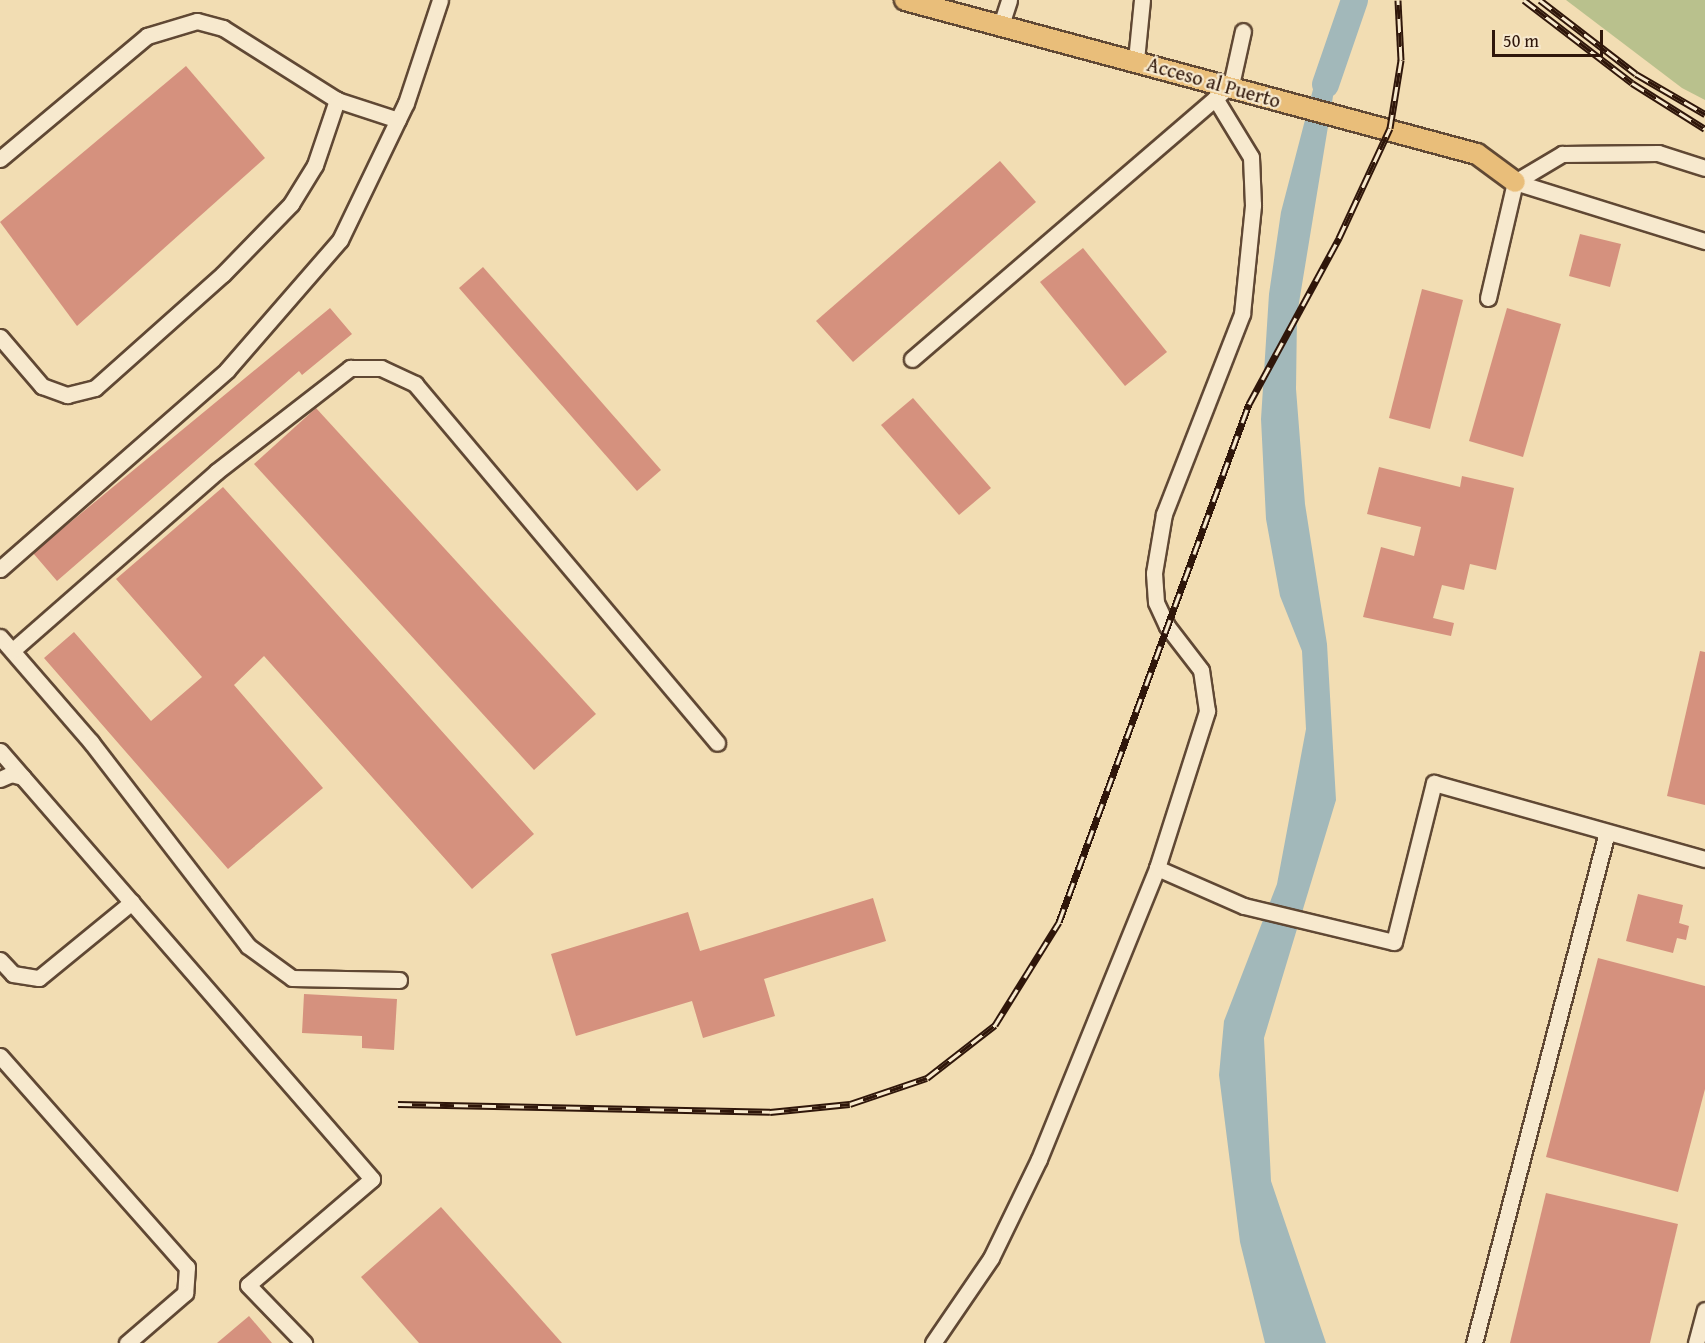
<!DOCTYPE html>
<style>
body{margin:0}
#map{position:relative;width:1705px;height:1343px;overflow:hidden;background:#f2ddb3;font-family:"Gentium Book Plus",serif}
div>[style]{position:absolute}
[style*='--x']{left:calc(var(--x)*1px);top:calc(var(--y)*1px);width:calc(var(--w)*1px);rotate:calc(var(--a)*1deg)}
.green>*{inset:0;background:#b9c18d}
.water>*{inset:0;background:#a2b8ba}
.river>*{height:27px;margin:-13.5px;padding:0 13.5px;transform-origin:13.5px;border-radius:13.5px;background:#a2b8ba}
.building>*{inset:0;background:#d5917e}
.roads{filter:drop-shadow(2px 0 #604834) drop-shadow(-2px 0 #604834) drop-shadow(0 2px #604834) drop-shadow(0 -2px #604834)}
.minor>*{height:15px;margin:-7.5px;padding:0 7.5px;transform-origin:7.5px;border-radius:7.5px;background:#f7e9ce}
.major>*{height:20px;margin:-10px;padding:0 10px;transform-origin:10px;border-radius:10px;background:#e9be7a}
.rail>*{height:7px;margin-top:-3.5px;transform-origin:0;background:repeating-linear-gradient(90deg,#f7e9ce 0 14px,#2f160a 0 28px);box-sizing:border-box;border-block:2px solid #2f160a}
span{translate:-50% -50%;white-space:nowrap;text-align:center;line-height:1.15;-webkit-text-stroke:4.5px #f7e9ce;paint-order:stroke}
.street-label{font-size:20px;color:#2f160a}
.scale{position:absolute;left:1492px;top:30px;width:111px;height:27px;box-sizing:border-box;border:3px solid #2f160a;border-top:0;padding-left:8px;font-size:18px;line-height:21px;white-space:nowrap;color:#2f160a;-webkit-text-stroke:4px #f7e9ce;paint-order:stroke}
</style>
<div id="map">
<div class="green">
<div style="clip-path:polygon(1566px 0,1705px 0,1705px 100px,1682px 88px)"></div>
</div>
<div class="water">
<div style="clip-path:polygon(1333px 49px,1336px 78px,1297px 315px,1296px 389px,1305px 504px,1327px 644px,1336px 800px,1264px 1038px,1271px 1181px,1326px 1343px,1265px 1343px,1240px 1242px,1219px 1075px,1224px 1021px,1277px 884px,1306px 729px,1302px 651px,1280px 596px,1266px 519px,1261px 419px,1269px 294px,1281px 212px,1317px 74px)"></div>
</div>
<div class="river">
<div style="--x:1325;--y:84;--w:89;--a:-71"></div>
</div>
<div class="building">
<div style="clip-path:polygon(186px 66px,265px 158px,77px 326px,0 222px)"></div>
<div style="clip-path:polygon(1000px 161px,1036px 202px,853px 362px,816px 321px)"></div>
<div style="clip-path:polygon(1580px 234px,1621px 244px,1610px 287px,1569px 276px)"></div>
<div style="clip-path:polygon(1083px 248px,1167px 352px,1125px 386px,1040px 282px)"></div>
<div style="clip-path:polygon(483px 267px,661px 470px,637px 491px,459px 288px)"></div>
<div style="clip-path:polygon(1422px 289px,1463px 300px,1430px 429px,1389px 418px)"></div>
<div style="clip-path:polygon(330px 308px,352px 334px,302px 375px,299px 371px,57px 581px,33px 553px)"></div>
<div style="clip-path:polygon(1507px 308px,1561px 324px,1523px 457px,1469px 441px)"></div>
<div style="clip-path:polygon(913px 398px,991px 488px,959px 515px,881px 425px)"></div>
<div style="clip-path:polygon(316px 408px,596px 714px,534px 770px,254px 464px)"></div>
<div style="clip-path:polygon(1379px 467px,1460px 487px,1462px 476px,1514px 488px,1496px 570px,1470px 564px,1464px 590px,1442px 585px,1433px 618px,1454px 623px,1451px 636px,1363px 617px,1381px 547px,1414px 556px,1421px 527px,1367px 514px)"></div>
<div style="clip-path:polygon(223px 487px,534px 834px,472px 889px,264px 656px,234px 685px,323px 788px,228px 869px,44px 658px,74px 632px,151px 721px,202px 677px,116px 579px)"></div>
<div style="clip-path:polygon(1700px 651px,1705px 652px,1705px 805px,1667px 796px)"></div>
<div style="clip-path:polygon(1638px 894px,1683px 905px,1679px 923px,1689px 926px,1686px 940px,1677px 938px,1673px 953px,1626px 941px)"></div>
<div style="clip-path:polygon(873px 898px,886px 941px,764px 979px,775px 1016px,703px 1038px,692px 1001px,576px 1036px,551px 954px,688px 912px,700px 951px)"></div>
<div style="clip-path:polygon(1598px 958px,1705px 986px,1705px 1089px,1678px 1192px,1546px 1157px)"></div>
<div style="clip-path:polygon(304px 994px,397px 999px,394px 1050px,362px 1048px,362px 1036px,302px 1033px)"></div>
<div style="clip-path:polygon(1546px 1193px,1678px 1224px,1650px 1343px,1510px 1343px)"></div>
<div style="clip-path:polygon(441px 1207px,562px 1343px,419px 1343px,361px 1277px)"></div>
<div style="clip-path:polygon(249px 1316px,272px 1343px,217px 1343px)"></div>
</div>
<div class="roads">
<div class="minor">
<div style="--x:1001;--y:25;--w:26;--a:-72"></div>
<div style="--x:1136;--y:60;--w:60;--a:-84.3"></div>
<div style="--x:0;--y:159;--w:192;--a:-39.9"></div>
<div style="--x:147;--y:36;--w:52;--a:-16.7"></div>
<div style="--x:197;--y:21;--w:27;--a:15"></div>
<div style="--x:223;--y:28;--w:135;--a:32.3"></div>
<div style="--x:337;--y:100;--w:64;--a:18.2"></div>
<div style="--x:1515;--y:182;--w:199;--a:17.3"></div>
<div style="--x:1488;--y:298;--w:119;--a:-76.9"></div>
<div style="--x:1515;--y:182;--w:55;--a:-30.8"></div>
<div style="--x:1562;--y:154;--w:96;--a:-0.6"></div>
<div style="--x:1658;--y:153;--w:49;--a:17.7"></div>
<div style="--x:0;--y:337;--w:65;--a:49.4"></div>
<div style="--x:42;--y:386;--w:27;--a:20"></div>
<div style="--x:67;--y:395;--w:29;--a:-14"></div>
<div style="--x:95;--y:388;--w:171;--a:-41.7"></div>
<div style="--x:223;--y:274;--w:98;--a:-45.8"></div>
<div style="--x:291;--y:204;--w:46;--a:-58.4"></div>
<div style="--x:315;--y:165;--w:69;--a:-71.3"></div>
<div style="--x:912;--y:359;--w:421;--a:-40.7"></div>
<div style="--x:1231;--y:85;--w:55;--a:-77.5"></div>
<div style="--x:0;--y:569;--w:302;--a:-41.2"></div>
<div style="--x:227;--y:370;--w:172;--a:-49"></div>
<div style="--x:340;--y:240;--w:152;--a:-64.3"></div>
<div style="--x:406;--y:103;--w:108;--a:-71.7"></div>
<div style="--x:0;--y:637;--w:139;--a:49.1"></div>
<div style="--x:91;--y:742;--w:257;--a:52.4"></div>
<div style="--x:248;--y:946;--w:54;--a:36"></div>
<div style="--x:292;--y:978;--w:107;--a:1.1"></div>
<div style="--x:13;--y:650;--w:270;--a:-41.2"></div>
<div style="--x:216;--y:472;--w:170;--a:-37.8"></div>
<div style="--x:350;--y:368;--w:31;--a:0"></div>
<div style="--x:381;--y:368;--w:38;--a:25"></div>
<div style="--x:415;--y:384;--w:469;--a:49.9"></div>
<div style="--x:0;--y:751;--w:567;--a:49"></div>
<div style="--x:372;--y:1179;--w:163;--a:139.5"></div>
<div style="--x:248;--y:1285;--w:81;--a:46"></div>
<div style="--x:0;--y:779;--w:12;--a:-24"></div>
<div style="--x:11;--y:774;--w:12;--a:14"></div>
<div style="--x:1157;--y:868;--w:165;--a:-72.3"></div>
<div style="--x:1207;--y:711;--w:41;--a:-98.3"></div>
<div style="--x:1201;--y:670;--w:56;--a:-127.7"></div>
<div style="--x:1167;--y:626;--w:26;--a:-115"></div>
<div style="--x:1156;--y:602;--w:29;--a:-94"></div>
<div style="--x:1154;--y:573;--w:60;--a:-80.4"></div>
<div style="--x:1164;--y:514;--w:215;--a:-68.7"></div>
<div style="--x:1242;--y:314;--w:110;--a:-84.2"></div>
<div style="--x:1253;--y:205;--w:48;--a:-92.4"></div>
<div style="--x:1251;--y:157;--w:69;--a:-121.4"></div>
<div style="--x:0;--y:960;--w:19;--a:47"></div>
<div style="--x:13;--y:974;--w:26;--a:9"></div>
<div style="--x:39;--y:978;--w:120;--a:-39.3"></div>
<div style="--x:0;--y:1056;--w:282;--a:48.5"></div>
<div style="--x:187;--y:1267;--w:26;--a:94"></div>
<div style="--x:185;--y:1293;--w:77;--a:139.2"></div>
<div style="--x:933;--y:1343;--w:103;--a:-55.7"></div>
<div style="--x:991;--y:1258;--w:110;--a:-64.1"></div>
<div style="--x:1039;--y:1159;--w:314;--a:-67.9"></div>
<div style="--x:1157;--y:868;--w:95;--a:23.6"></div>
<div style="--x:1244;--y:906;--w:154;--a:13.5"></div>
<div style="--x:1394;--y:942;--w:164;--a:-75.9"></div>
<div style="--x:1434;--y:783;--w:281;--a:15.7"></div>
<div style="--x:1474;--y:1343;--w:528;--a:-75.41"></div>
<div style="--x:1696;--y:1343;--w:34;--a:-75"></div>
</div>
<div class="major">
<div style="--x:905;--y:0;--w:592;--a:15.07"></div>
<div style="--x:1477;--y:154;--w:47;--a:36.4"></div>
</div>
</div>
<div class="rail">
<div style="--x:1524;--y:0;--w:136;--a:37.5"></div>
<div style="--x:1632;--y:83;--w:86;--a:32.2"></div>
<div style="--x:1540;--y:0;--w:121;--a:37.6"></div>
<div style="--x:1636;--y:74;--w:80;--a:30.1"></div>
<div style="--x:398;--y:1104;--w:372;--a:1.2"></div>
<div style="--x:770;--y:1112;--w:80;--a:-5.7"></div>
<div style="--x:850;--y:1104;--w:81;--a:-18.7"></div>
<div style="--x:927;--y:1078;--w:86;--a:-37.9"></div>
<div style="--x:995;--y:1025;--w:121;--a:-58.1"></div>
<div style="--x:1059;--y:922;--w:552;--a:-69.86"></div>
<div style="--x:1249;--y:404;--w:189;--a:-61.5"></div>
<div style="--x:1339;--y:238;--w:121;--a:-65.1"></div>
<div style="--x:1390;--y:128;--w:69;--a:-80.8"></div>
<div style="--x:1401;--y:60;--w:60;--a:-92.9"></div>
</div>
<div class="street-label">
<span style="left:1214px;top:82px;rotate:16deg">Acceso al Puerto</span>
</div>
<div class="scale">50 m</div>
</div>
